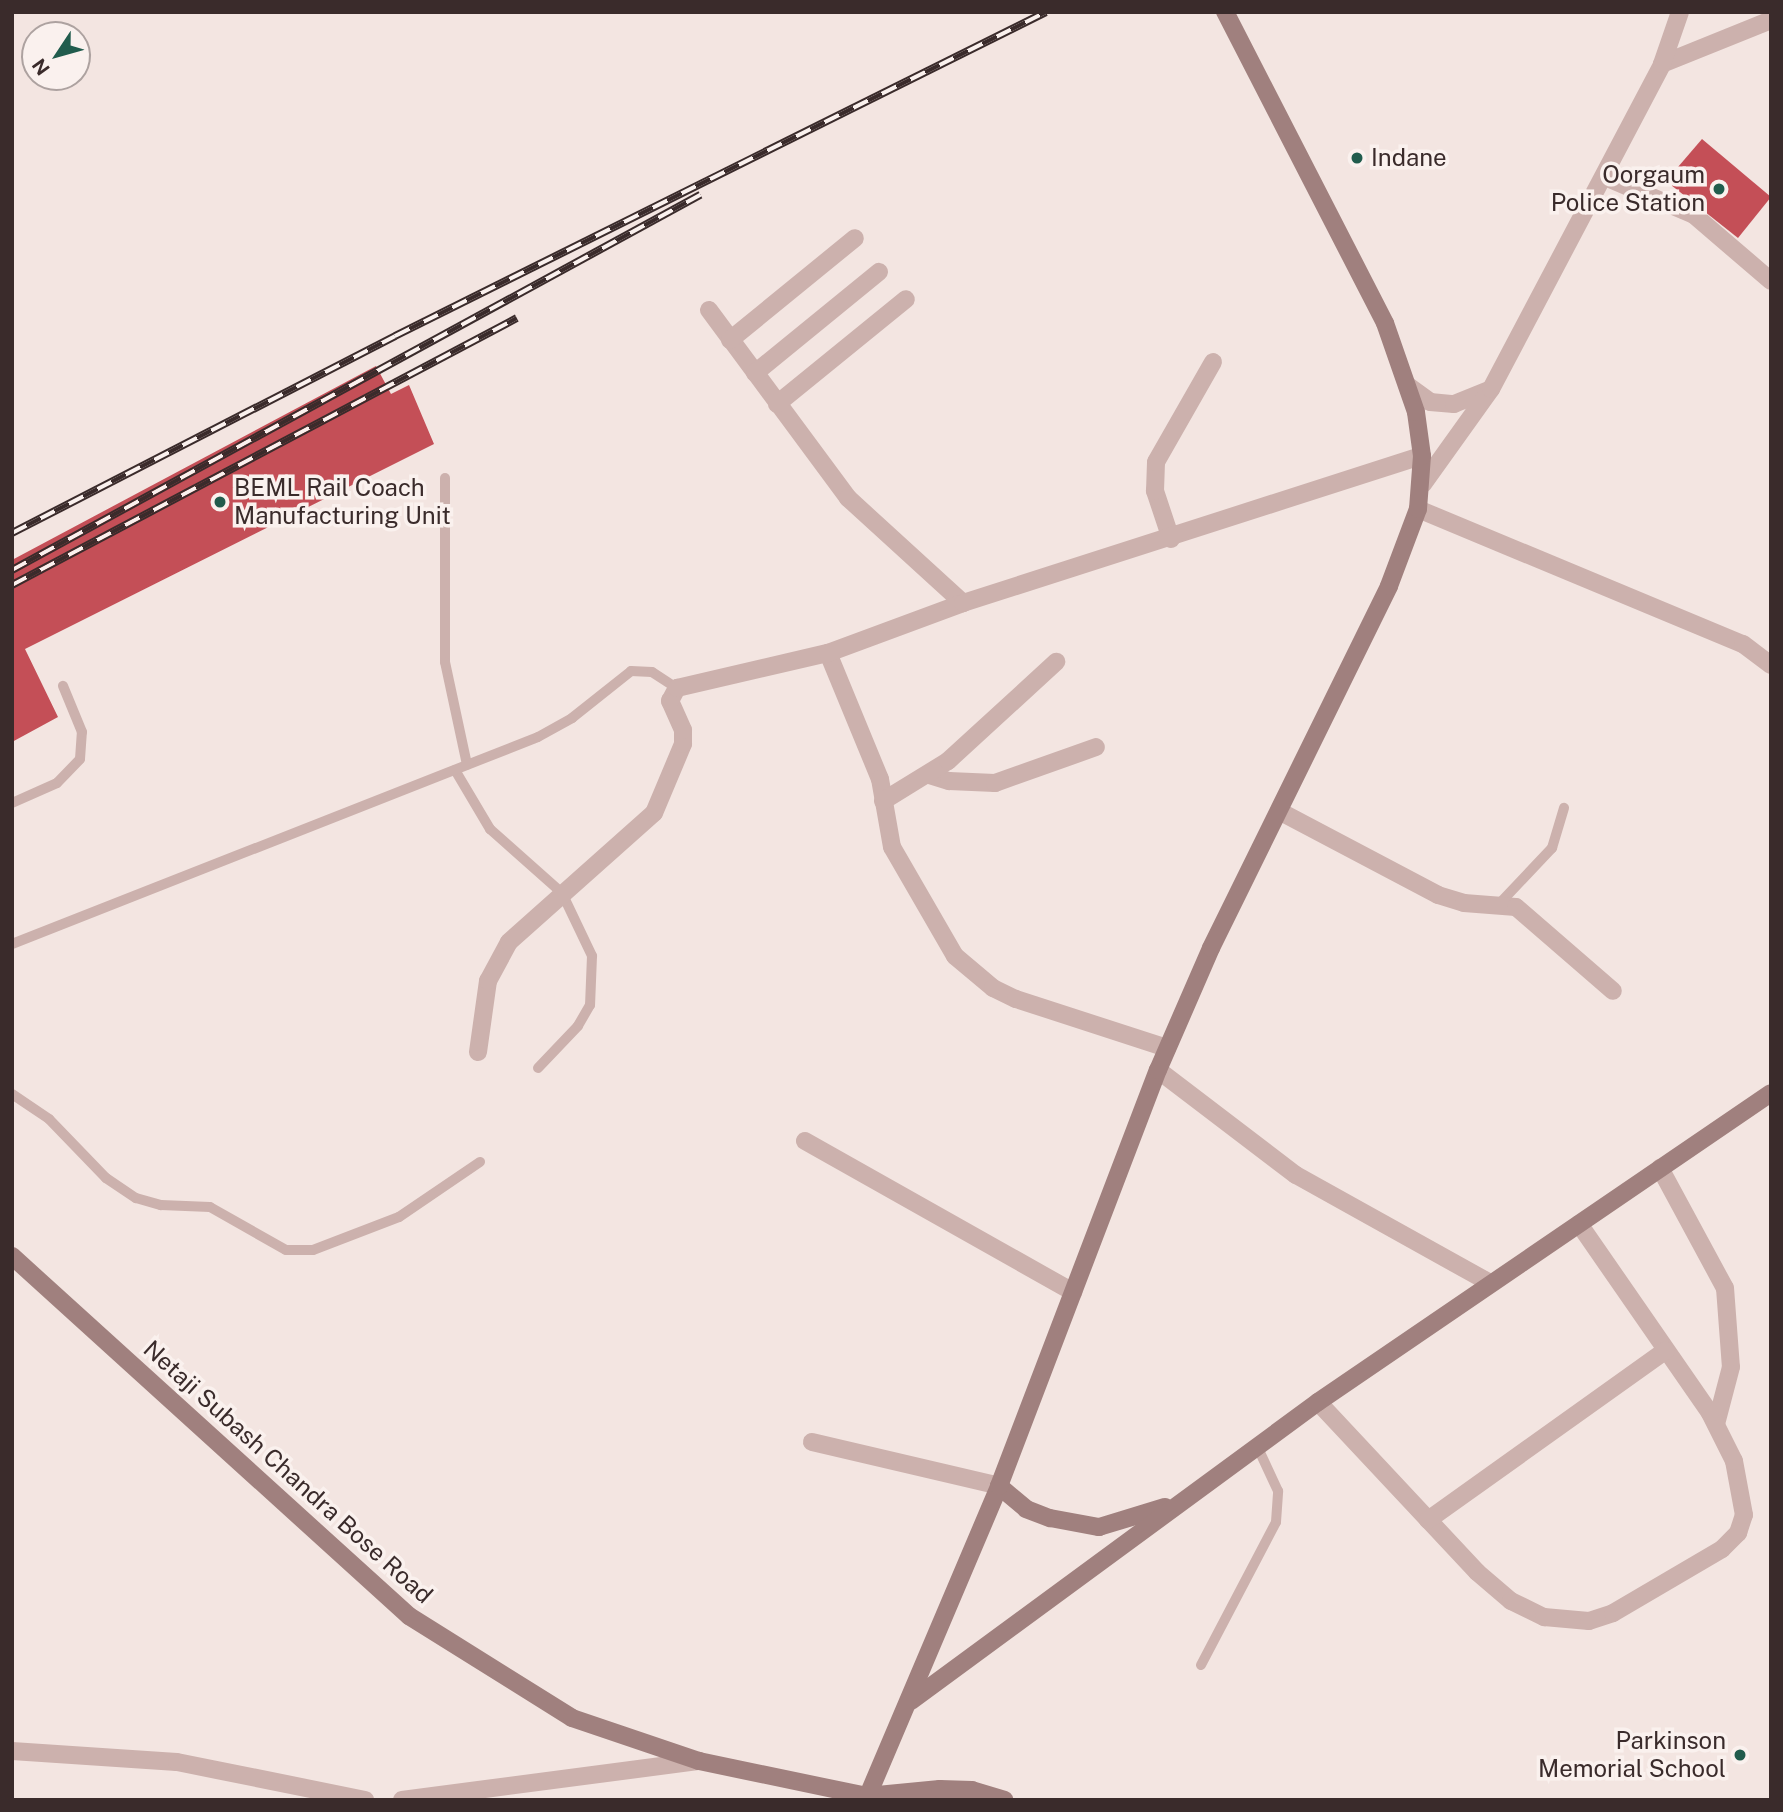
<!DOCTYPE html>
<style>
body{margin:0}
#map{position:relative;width:1783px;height:1812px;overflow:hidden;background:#f3e5e1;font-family:"Public Sans",sans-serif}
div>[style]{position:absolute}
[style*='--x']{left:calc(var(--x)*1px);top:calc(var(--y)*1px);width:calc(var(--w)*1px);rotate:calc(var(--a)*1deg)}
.building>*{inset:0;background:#c44f57}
.service>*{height:10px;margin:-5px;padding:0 5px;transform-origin:5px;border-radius:5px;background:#ccb1ad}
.minor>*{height:18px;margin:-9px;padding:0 9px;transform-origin:9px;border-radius:9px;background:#ccb1ad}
.tertiary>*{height:18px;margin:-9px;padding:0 9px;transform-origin:9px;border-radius:9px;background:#ccb1ad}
.secondary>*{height:18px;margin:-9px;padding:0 9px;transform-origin:9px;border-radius:9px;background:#a0807e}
.rail>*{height:8px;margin-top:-4px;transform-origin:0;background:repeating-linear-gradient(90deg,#faf1ee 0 16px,#3a2b2b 0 32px);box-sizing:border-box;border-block:2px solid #3a2b2b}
.dots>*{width:19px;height:19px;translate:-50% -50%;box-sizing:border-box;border:4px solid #faf1ee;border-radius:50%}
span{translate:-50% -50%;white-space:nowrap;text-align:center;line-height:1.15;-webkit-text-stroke:7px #faf1ee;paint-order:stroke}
.poi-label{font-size:24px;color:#3a2b2b}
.left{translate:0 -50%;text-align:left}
.right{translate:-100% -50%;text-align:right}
.street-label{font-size:24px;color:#3a2b2b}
.frame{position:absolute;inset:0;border:14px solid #3a2b2b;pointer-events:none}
.north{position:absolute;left:21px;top:21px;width:70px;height:70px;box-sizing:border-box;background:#faf1ee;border:2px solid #ada2a0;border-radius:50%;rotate:234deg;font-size:19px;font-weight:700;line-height:28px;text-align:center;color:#3a2b2b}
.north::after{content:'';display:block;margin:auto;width:24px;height:32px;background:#215c4d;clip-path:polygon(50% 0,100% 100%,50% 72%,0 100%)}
</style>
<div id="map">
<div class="building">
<div style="clip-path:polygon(1702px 139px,1771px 197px,1738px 238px,1666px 181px)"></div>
<div style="clip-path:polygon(376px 366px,391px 394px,409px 385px,434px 444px,25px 649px,58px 717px,12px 742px,12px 560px)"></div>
</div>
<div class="service">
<div style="--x:445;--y:478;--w:184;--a:90"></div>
<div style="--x:445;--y:662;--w:105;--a:77.9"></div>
<div style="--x:455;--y:770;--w:69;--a:59.3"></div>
<div style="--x:490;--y:829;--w:96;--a:41.6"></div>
<div style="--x:562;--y:893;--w:70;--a:64.5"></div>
<div style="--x:592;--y:956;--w:49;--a:92.3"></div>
<div style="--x:590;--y:1005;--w:24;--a:120"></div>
<div style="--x:578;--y:1026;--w:58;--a:133.6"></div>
<div style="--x:12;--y:803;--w:49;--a:-24"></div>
<div style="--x:57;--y:783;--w:33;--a:-46"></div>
<div style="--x:80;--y:759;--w:27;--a:-86"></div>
<div style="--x:82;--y:732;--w:50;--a:-112.4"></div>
<div style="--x:1500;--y:903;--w:76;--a:-46.6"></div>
<div style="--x:1552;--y:848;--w:42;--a:-73.3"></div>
<div style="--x:12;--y:944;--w:565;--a:-21.48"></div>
<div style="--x:538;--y:737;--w:39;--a:-29"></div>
<div style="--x:572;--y:718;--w:75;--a:-38.5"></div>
<div style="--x:631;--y:671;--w:21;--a:3"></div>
<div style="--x:652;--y:672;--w:30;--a:33"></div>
<div style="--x:12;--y:1094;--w:45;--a:34"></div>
<div style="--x:49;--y:1119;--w:82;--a:46"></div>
<div style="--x:106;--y:1178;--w:36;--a:34"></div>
<div style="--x:136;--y:1198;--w:26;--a:16"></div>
<div style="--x:161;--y:1205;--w:49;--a:2.3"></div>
<div style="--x:210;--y:1207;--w:87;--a:29.5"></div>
<div style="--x:286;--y:1250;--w:27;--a:0"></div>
<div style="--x:313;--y:1250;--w:92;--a:-21"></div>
<div style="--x:399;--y:1217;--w:98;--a:-34.2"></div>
<div style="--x:1201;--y:1665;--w:161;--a:-62.3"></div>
<div style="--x:1276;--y:1522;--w:31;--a:-86"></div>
<div style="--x:1278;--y:1491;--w:50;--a:-115"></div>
</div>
<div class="minor">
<div style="--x:1662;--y:64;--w:118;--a:-22"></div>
<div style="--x:1605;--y:177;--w:97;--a:23.1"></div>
<div style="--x:1694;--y:215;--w:101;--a:40.6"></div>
<div style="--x:709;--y:310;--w:234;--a:53.5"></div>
<div style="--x:848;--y:498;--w:156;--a:42.4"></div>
<div style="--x:730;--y:340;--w:161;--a:-39.2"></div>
<div style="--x:755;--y:373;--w:160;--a:-39.2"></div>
<div style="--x:1407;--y:385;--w:29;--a:36"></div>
<div style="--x:1430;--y:402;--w:24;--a:5"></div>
<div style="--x:1454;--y:404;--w:38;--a:-22"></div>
<div style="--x:777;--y:404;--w:166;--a:-39.1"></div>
<div style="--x:1423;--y:484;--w:117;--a:-54.4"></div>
<div style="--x:1491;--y:389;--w:367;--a:-62.2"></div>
<div style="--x:1662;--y:64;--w:55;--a:-70.9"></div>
<div style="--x:1418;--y:509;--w:352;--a:22.6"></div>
<div style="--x:1743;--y:644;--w:35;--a:37"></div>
<div style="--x:1171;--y:539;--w:51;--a:-108.4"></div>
<div style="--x:1155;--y:491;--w:29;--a:-88"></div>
<div style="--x:1156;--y:462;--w:115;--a:-60.3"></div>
<div style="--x:828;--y:653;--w:136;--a:67.6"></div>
<div style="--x:880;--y:779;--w:69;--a:80"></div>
<div style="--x:892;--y:847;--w:126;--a:60"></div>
<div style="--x:955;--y:956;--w:50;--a:40.1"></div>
<div style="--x:993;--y:988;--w:25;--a:26"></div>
<div style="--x:1016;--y:999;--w:159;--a:18"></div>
<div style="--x:929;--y:775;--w:21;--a:17"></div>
<div style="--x:949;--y:781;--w:46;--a:2.5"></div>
<div style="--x:995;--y:783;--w:107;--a:-19.6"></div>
<div style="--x:883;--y:801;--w:76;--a:-31.6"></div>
<div style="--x:948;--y:761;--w:147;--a:-42.5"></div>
<div style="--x:1279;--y:811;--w:180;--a:27.8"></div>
<div style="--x:1438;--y:895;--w:27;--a:17"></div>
<div style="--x:1464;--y:903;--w:52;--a:4.4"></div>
<div style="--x:1516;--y:907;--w:128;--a:40.9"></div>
<div style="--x:478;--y:1052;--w:72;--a:-82"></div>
<div style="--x:488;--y:981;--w:44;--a:-61.7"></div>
<div style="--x:509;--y:942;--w:194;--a:-41.7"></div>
<div style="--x:654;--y:813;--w:75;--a:-67.2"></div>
<div style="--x:683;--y:744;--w:14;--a:-90"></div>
<div style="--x:683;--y:730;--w:32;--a:-114"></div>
<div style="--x:670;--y:701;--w:15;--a:-62"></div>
<div style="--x:677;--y:688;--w:155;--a:-13.1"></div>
<div style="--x:828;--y:653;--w:144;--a:-20.3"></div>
<div style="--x:963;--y:603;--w:482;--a:-17.8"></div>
<div style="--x:1158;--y:1070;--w:173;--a:37.3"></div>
<div style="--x:1296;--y:1175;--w:222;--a:29.1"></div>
<div style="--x:805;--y:1141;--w:308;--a:29.4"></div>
<div style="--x:1660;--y:1168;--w:136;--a:61.6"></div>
<div style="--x:1725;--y:1288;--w:79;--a:85.7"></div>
<div style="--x:1731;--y:1367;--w:59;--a:104.7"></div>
<div style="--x:1318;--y:1402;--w:233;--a:46.9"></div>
<div style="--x:1477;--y:1572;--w:45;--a:40.5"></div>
<div style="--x:1511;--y:1601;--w:37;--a:26"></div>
<div style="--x:1544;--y:1617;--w:45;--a:5.1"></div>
<div style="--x:1589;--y:1621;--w:25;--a:-18"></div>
<div style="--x:1613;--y:1613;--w:126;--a:-30.4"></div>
<div style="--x:1722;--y:1549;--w:23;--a:-45"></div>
<div style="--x:1738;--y:1533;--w:19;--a:-72"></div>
<div style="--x:1744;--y:1515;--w:55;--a:-100.5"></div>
<div style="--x:1734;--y:1461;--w:54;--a:-116.6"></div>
<div style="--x:1710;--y:1413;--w:230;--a:-124.7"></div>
<div style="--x:812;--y:1442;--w:192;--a:13.2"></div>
<div style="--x:1428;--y:1520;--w:292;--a:-35.5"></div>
</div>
<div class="tertiary">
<div style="--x:12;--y:1751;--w:165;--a:3.8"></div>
<div style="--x:177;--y:1762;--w:192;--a:11.4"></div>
<div style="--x:402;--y:1800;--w:300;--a:-7.5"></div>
</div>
<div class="secondary">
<div style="--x:12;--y:1256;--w:536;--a:42.2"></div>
<div style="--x:409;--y:1616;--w:192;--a:32"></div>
<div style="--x:572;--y:1718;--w:134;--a:18.7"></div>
<div style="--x:699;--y:1761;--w:172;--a:11.8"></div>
<div style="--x:867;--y:1796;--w:73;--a:-5.5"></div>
<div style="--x:940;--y:1789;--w:32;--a:2"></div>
<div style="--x:972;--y:1790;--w:34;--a:17"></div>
<div style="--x:999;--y:1486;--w:35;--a:40"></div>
<div style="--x:1026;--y:1509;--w:26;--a:21"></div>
<div style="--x:1050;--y:1518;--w:50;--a:10.4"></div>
<div style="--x:1099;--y:1527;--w:69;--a:-16.9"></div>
<div style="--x:911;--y:1701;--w:505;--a:-36.3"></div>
<div style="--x:1318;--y:1402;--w:548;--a:-34.3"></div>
<div style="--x:866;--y:1800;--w:341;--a:-67"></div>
<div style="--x:999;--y:1486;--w:445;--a:-69.1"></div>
<div style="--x:1158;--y:1070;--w:133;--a:-66.5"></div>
<div style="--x:1211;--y:948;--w:403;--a:-63.8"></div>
<div style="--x:1389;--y:586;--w:82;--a:-69.4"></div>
<div style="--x:1418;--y:509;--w:53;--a:-85.7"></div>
<div style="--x:1422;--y:456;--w:44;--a:-97.8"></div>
<div style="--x:1416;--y:412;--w:94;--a:-109.2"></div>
<div style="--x:1385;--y:323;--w:350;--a:-117.2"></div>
</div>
<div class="rail">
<div style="--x:12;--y:533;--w:431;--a:-27.2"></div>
<div style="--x:395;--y:336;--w:727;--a:-26.46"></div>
<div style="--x:12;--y:570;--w:784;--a:-28.59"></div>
<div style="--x:12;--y:585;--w:571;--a:-27.87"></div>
</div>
<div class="dots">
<div style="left:1357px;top:158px;background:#215c4d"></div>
<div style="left:1719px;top:189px;background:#215c4d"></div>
<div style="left:220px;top:502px;background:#215c4d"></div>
<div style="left:1740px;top:1755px;background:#215c4d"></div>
</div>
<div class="poi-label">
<span class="left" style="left:1371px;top:158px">Indane</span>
<span class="right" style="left:1705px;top:189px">Oorgaum<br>Police Station</span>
<span class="left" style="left:234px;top:502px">BEML Rail Coach<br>Manufacturing Unit</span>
<span class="right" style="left:1726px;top:1755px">Parkinson<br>Memorial School</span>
</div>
<div class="street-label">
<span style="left:288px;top:1472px;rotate:42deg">Netaji Subash Chandra Bose Road</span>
</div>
<div class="frame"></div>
<div class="north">N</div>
</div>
